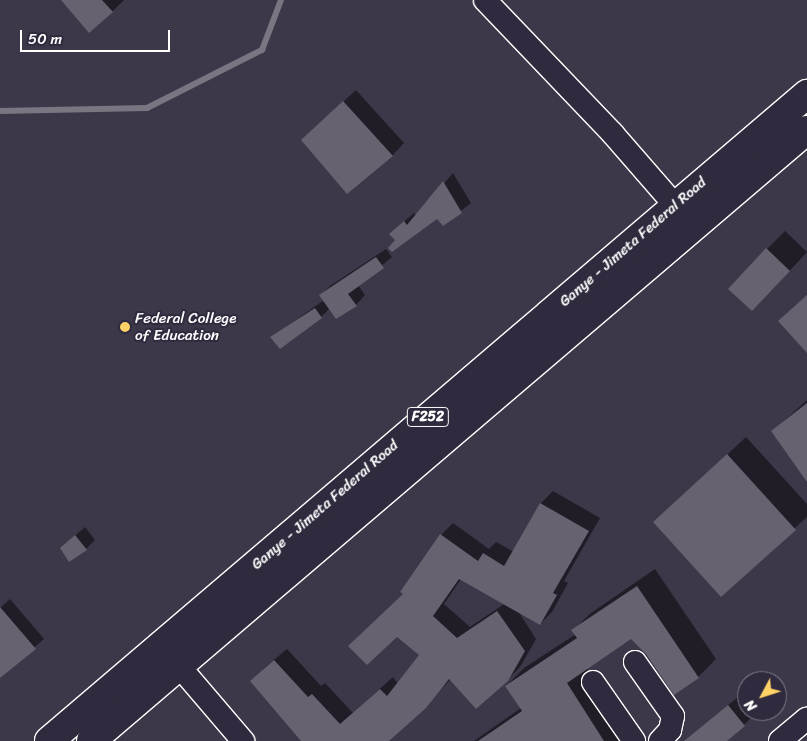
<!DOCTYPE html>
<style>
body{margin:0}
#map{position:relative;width:807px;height:741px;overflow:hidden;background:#3c3749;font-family:Sriracha,sans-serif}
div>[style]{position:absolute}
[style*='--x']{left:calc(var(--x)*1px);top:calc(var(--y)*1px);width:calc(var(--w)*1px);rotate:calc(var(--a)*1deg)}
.shadow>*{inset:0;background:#0007}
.stream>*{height:6px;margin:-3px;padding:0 3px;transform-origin:3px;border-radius:3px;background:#797682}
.building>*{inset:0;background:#666270}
.roads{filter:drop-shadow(1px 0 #fff) drop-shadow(-1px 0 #fff) drop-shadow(0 1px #fff) drop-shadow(0 -1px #fff)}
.minor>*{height:22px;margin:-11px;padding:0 11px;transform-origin:11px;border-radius:11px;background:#2f2a3d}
.major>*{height:28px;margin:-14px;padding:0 14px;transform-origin:14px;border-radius:14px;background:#2f2a3d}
.dots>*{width:14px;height:14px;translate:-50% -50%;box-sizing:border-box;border:2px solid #2f2a3d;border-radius:50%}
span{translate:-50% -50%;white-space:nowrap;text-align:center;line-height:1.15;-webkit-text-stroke:4px #2f2a3d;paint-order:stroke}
.shield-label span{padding:1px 4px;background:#2f2a3d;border:1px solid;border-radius:4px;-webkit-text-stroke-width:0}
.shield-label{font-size:14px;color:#fff;font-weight:700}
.street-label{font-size:15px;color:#fff}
.poi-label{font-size:15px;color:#fff}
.left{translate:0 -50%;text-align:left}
.north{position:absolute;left:737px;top:671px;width:50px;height:50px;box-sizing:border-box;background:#2f2a3d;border:1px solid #827f8b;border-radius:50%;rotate:230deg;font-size:14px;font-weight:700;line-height:20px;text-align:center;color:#fff}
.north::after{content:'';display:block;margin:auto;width:18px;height:22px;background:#ffd166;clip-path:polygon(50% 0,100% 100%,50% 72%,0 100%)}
.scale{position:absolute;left:20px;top:30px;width:150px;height:22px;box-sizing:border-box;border:2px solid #fff;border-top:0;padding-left:6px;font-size:15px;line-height:18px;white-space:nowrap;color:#fff;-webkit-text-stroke:4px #2f2a3d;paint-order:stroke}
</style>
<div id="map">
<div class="shadow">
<div style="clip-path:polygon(63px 0,124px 0,112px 12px)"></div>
<div style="clip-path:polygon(356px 90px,404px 143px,392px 156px,315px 128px)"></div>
<div style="clip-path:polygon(453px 173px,471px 203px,443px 225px,437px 217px,396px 240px,400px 225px,414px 213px,416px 216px)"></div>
<div style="clip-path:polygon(785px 231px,807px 252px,770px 292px,767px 249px)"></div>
<div style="clip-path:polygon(386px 249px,392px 257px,358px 285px,365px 295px,356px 305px,337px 317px,330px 308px,321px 317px,272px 337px,324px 300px,321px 295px,330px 286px)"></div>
<div style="clip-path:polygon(807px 400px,807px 480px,773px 431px)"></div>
<div style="clip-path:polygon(746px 437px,807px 504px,807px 517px,721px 595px,655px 522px)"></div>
<div style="clip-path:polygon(evenodd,553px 491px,600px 518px,564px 581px,568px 583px,552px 612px,540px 624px,518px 611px,536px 639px,520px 667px,507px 680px,451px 679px,389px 741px,304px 741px,263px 669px,287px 649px,321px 686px,325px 683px,353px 713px,393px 677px,398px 684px,421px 655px,404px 594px,441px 535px,453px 523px,489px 549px,496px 542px,514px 552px,541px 503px,553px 491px,461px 579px,504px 604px,470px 627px,444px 604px,461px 579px)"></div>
<div style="clip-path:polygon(85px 527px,95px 540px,86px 549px,71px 539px)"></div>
<div style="clip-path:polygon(655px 569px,716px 659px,698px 677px,674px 693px,647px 654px,631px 638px,586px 668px,633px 741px,474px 741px,521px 708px,506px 686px,524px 668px,576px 634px,573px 630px,591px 613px)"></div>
<div style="clip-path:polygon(10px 599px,44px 639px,0 676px,0 608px)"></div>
<div style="clip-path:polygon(738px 697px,753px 716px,744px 725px,725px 741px,693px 741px,690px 737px,700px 728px)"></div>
</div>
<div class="stream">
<div style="--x:0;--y:111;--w:147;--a:-1.2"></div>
<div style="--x:147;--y:108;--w:129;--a:-26.8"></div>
<div style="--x:262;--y:50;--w:53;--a:-69.2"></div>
</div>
<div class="building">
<div style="clip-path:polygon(61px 0,102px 0,113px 12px,89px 33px)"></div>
<div style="clip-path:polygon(343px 101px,393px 156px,347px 194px,301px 140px)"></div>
<div style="clip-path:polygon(443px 181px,462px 213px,443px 226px,437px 219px,392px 252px,388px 248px,395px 240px,389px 234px,404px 221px,407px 225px)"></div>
<div style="clip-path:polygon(766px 248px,790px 271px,752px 311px,728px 289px)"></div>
<div style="clip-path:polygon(376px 257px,384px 268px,348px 294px,357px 306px,336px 319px,319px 295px)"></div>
<div style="clip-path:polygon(807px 295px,807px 353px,778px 321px)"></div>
<div style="clip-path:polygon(315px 308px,322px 318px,280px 349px,270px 337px)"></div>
<div style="clip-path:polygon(807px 403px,807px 482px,771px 431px)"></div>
<div style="clip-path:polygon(727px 454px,796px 530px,721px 597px,653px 522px)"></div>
<div style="clip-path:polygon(540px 503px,589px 531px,553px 593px,557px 595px,540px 625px,459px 579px,433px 616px,457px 638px,497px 611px,525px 651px,508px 681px,476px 709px,449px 679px,426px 708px,389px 741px,301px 741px,250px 681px,274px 660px,308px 697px,312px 694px,340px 724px,380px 689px,387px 696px,419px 655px,397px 637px,367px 665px,348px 646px,403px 594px,400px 592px,440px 534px,478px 561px,483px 553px,504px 566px)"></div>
<div style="clip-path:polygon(75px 535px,87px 550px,69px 562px,60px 548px)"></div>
<div style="clip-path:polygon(637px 586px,699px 678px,674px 695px,646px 654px,631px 639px,567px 683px,604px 741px,478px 741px,522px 711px,505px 686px,577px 638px,571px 630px)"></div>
<div style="clip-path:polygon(0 607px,36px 649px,0 678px)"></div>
<div style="clip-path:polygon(728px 705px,745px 726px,727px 741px,684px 741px)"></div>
</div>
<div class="roads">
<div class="minor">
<div style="--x:485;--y:0;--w:185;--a:46.3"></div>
<div style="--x:613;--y:134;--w:111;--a:49"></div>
<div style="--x:635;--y:662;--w:66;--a:54.9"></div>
<div style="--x:673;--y:716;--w:14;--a:102"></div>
<div style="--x:670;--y:730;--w:15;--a:132"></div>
<div style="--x:179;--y:666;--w:99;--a:49.5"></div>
<div style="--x:593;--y:682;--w:72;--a:55.2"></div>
<div style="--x:780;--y:741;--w:35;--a:-40"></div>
</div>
<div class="major">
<div style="--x:49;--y:741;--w:997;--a:-40.48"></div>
<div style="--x:91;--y:741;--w:941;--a:-40.48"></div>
</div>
</div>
<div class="dots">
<div style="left:125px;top:327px;background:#ffd166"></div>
</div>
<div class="shield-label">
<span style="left:428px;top:417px">F252</span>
</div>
<div class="street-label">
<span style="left:633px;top:242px;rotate:-41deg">Ganye - Jimeta Federal Road</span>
<span style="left:325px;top:505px;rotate:-41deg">Ganye - Jimeta Federal Road</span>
</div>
<div class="poi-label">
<span class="left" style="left:135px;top:327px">Federal College<br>of Education</span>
</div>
<div class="north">N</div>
<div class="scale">50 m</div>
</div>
